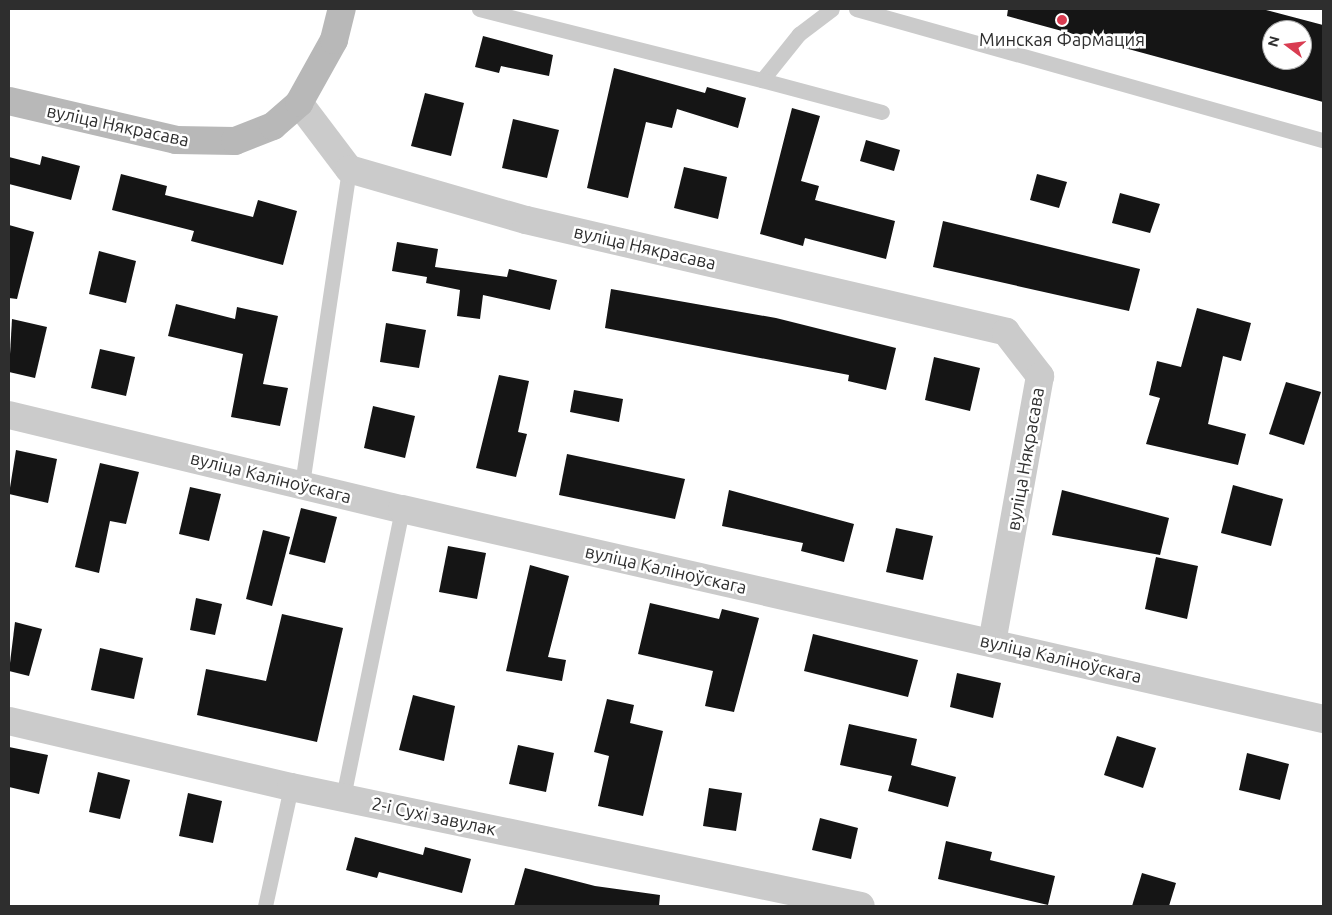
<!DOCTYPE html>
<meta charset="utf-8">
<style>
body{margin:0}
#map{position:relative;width:1332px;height:915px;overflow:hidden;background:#fff;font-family:Ubuntu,sans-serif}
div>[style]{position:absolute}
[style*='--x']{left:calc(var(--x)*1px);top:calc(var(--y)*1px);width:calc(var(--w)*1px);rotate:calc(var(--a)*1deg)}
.building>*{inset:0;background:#151515}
.lane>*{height:15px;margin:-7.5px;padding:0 7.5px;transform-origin:7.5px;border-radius:7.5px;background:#cbcbcb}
.street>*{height:28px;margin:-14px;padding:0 14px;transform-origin:14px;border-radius:14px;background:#cbcbcb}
.secondary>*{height:28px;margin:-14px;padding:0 14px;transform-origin:14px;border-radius:14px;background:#b8b8b8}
.dots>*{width:14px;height:14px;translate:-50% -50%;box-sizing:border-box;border:2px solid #fff;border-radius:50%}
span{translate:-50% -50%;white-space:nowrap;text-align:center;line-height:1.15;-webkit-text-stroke:5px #fff;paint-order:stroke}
.poi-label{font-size:18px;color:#2e2e2e}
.street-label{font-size:18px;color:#2e2e2e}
.frame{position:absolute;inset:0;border:10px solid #2e2e2e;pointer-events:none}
.north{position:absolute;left:1262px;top:20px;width:50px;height:50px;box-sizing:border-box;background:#fff;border:1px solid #ababab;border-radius:50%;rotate:285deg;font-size:14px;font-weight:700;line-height:20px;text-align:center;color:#2e2e2e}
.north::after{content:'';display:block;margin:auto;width:18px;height:22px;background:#d93c51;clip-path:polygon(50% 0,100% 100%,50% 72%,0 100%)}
</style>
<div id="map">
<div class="building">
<div style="clip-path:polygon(evenodd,1008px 9px,1262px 9px,1323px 25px,1323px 102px,1007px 16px,1008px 9px,1272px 30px,1302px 30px,1302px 60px,1272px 60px,1272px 30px)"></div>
<div style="clip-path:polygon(483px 36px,553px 55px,549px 76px,501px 66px,499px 73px,475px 67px)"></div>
<div style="clip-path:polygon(614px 68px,705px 93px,707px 87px,746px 98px,738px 128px,677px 109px,672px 128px,646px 122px,628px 198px,587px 188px)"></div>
<div style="clip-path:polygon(425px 93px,464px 103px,451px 156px,411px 146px)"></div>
<div style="clip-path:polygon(792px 108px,820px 116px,801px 181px,819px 186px,815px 200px,895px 221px,886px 259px,805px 238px,803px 246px,760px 234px)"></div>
<div style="clip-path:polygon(513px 119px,559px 130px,547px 178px,502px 168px)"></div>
<div style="clip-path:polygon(866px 140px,900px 150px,894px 171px,860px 161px)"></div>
<div style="clip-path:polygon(42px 156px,80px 166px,71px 200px,9px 184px,9px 157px,40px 165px)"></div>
<div style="clip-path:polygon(684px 167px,727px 177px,718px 219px,674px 208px)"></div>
<div style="clip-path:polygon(121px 174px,167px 186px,165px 195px,253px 217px,258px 200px,297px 211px,283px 265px,191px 241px,194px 231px,112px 210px)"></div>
<div style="clip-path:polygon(1037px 174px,1067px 182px,1059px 208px,1030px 200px)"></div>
<div style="clip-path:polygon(1120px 193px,1160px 204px,1150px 233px,1112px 223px)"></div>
<div style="clip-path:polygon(943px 221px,1140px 269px,1129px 311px,933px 267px)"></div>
<div style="clip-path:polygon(9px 225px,34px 232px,17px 299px,9px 298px)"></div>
<div style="clip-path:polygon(397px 242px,438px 249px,435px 267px,507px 277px,509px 269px,557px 280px,550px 310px,483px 295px,480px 319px,457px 316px,460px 290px,426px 283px,427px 277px,392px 271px)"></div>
<div style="clip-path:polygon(99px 251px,136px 261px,126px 303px,89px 294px)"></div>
<div style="clip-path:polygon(611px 289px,776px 318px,896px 348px,886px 390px,848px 381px,849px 375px,605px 328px)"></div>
<div style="clip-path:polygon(176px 304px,235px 319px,237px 307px,278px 316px,263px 384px,288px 388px,280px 426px,231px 417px,243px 354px,168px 336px)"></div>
<div style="clip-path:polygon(1197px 308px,1251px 323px,1241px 361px,1223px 356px,1208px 424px,1246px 434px,1238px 465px,1146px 444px,1160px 398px,1149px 395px,1157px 361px,1181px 367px)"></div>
<div style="clip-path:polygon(12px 319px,47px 327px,35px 378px,9px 372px)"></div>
<div style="clip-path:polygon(386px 323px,426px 330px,419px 368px,380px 362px)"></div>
<div style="clip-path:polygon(100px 349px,135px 357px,126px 396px,91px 388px)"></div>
<div style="clip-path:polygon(934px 357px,980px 368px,970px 411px,925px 400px)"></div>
<div style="clip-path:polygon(499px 375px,529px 381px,518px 432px,527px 434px,516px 477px,476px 468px)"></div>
<div style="clip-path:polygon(1286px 382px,1321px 392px,1304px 445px,1269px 434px)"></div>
<div style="clip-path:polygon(574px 390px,623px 399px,619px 422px,570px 412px)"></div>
<div style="clip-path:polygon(373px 406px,415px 416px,405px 458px,364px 448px)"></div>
<div style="clip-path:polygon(16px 450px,57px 459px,48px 503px,9px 494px)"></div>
<div style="clip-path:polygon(567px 454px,685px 479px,675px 519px,559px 495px)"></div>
<div style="clip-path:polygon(100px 463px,139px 472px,126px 524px,110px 521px,99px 573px,75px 567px)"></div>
<div style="clip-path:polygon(1233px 485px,1283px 499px,1271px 546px,1221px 533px)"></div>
<div style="clip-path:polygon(190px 487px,221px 494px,209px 541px,179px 534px)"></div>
<div style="clip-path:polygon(729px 490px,854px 524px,844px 562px,801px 551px,803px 543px,722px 526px)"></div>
<div style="clip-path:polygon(1062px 490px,1169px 518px,1160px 555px,1052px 535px)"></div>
<div style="clip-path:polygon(301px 508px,337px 517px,325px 563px,289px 554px)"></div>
<div style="clip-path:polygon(896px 528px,933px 536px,923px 580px,886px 572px)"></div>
<div style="clip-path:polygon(263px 530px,290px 537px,272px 606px,246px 599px)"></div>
<div style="clip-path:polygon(448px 546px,486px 553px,477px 599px,439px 592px)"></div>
<div style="clip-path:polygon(1156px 557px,1198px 566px,1187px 619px,1145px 609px)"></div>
<div style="clip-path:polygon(530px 565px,569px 576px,548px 657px,566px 660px,562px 681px,506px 671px)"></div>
<div style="clip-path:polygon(196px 598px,222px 604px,215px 635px,190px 630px)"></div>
<div style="clip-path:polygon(650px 603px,719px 619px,722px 609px,759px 618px,734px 712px,705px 706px,713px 671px,638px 654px)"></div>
<div style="clip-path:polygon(282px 614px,343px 628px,317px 742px,197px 715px,206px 669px,266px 681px)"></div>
<div style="clip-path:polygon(15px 622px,42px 629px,29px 676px,9px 671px)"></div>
<div style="clip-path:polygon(813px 634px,918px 660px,908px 697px,804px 671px)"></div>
<div style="clip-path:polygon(100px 648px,143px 658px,134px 699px,91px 690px)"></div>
<div style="clip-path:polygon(957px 673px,1001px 683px,993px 718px,950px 707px)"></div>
<div style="clip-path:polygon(413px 695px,455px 706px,444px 761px,399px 750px)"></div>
<div style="clip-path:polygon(607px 699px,634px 705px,630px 723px,663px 731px,643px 816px,598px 806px,609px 756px,594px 752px)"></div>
<div style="clip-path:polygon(849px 724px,917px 739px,911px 765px,956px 777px,948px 807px,888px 791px,892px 776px,840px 765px)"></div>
<div style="clip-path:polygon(1117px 736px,1156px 748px,1143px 788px,1104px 775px)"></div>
<div style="clip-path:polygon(518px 745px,554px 753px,546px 792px,509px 784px)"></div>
<div style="clip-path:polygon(9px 747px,48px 755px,39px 794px,9px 787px)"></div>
<div style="clip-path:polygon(1247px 753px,1289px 764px,1280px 800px,1239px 790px)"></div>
<div style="clip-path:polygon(98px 772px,130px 780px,120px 819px,89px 812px)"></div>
<div style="clip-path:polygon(709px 788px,742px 793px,736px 831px,703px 826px)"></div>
<div style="clip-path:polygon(188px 793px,222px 801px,213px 843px,179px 836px)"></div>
<div style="clip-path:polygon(820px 818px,858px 828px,851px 859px,812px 850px)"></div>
<div style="clip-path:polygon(355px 837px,423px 855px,425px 847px,471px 859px,462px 893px,379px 872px,377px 878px,346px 870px)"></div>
<div style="clip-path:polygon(946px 841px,992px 852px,990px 860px,1055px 876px,1048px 905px,938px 879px)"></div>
<div style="clip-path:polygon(525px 868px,595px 886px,660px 895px,659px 906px,514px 906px)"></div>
<div style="clip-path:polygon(1142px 873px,1176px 883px,1169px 906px,1132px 906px)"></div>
</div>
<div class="lane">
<div style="--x:479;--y:9;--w:292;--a:14.1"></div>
<div style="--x:762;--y:80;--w:59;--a:-51.2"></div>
<div style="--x:799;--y:34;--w:41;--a:-37.1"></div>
<div style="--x:856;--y:9;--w:485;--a:15.7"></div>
<div style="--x:762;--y:80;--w:124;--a:14.9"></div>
<div style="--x:302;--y:484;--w:318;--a:-81.5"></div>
<div style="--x:343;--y:797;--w:294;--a:-78.4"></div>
<div style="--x:265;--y:906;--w:122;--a:-77.7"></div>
</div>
<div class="street">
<div style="--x:299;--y:103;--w:83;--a:52.9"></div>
<div style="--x:349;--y:169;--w:184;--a:16.1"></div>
<div style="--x:526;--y:220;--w:493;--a:13.1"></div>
<div style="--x:1006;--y:332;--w:56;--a:52.3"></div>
<div style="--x:1040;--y:376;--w:270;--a:100.2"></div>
<div style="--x:9;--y:415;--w:404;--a:13.5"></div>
<div style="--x:402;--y:509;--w:945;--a:12.84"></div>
<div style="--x:9;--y:721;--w:290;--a:13.2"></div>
<div style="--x:291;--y:787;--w:582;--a:11.79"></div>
</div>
<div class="secondary">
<div style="--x:9;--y:101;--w:171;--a:13.1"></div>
<div style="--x:176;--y:140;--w:59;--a:1"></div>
<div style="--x:235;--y:141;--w:41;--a:-21.5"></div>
<div style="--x:273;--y:126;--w:35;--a:-41"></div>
<div style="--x:299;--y:103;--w:72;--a:-60.9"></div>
<div style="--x:334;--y:40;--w:32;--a:-76"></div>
</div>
<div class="dots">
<div style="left:1062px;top:20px;background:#d93c51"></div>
</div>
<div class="poi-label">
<span style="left:1062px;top:39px">Минская Фармация</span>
</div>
<div class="street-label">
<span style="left:118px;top:125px;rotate:12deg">вуліца Някрасава</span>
<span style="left:645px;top:247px;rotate:13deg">вуліца Някрасава</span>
<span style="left:1025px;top:459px;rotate:-80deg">вуліца Някрасава</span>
<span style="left:271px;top:477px;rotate:14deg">вуліца Каліноўскага</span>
<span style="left:666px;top:569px;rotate:13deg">вуліца Каліноўскага</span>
<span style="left:1061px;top:658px;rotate:13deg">вуліца Каліноўскага</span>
<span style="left:434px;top:816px;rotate:12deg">2-і Сухі завулак</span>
</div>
<div class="frame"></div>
<div class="north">N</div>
</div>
